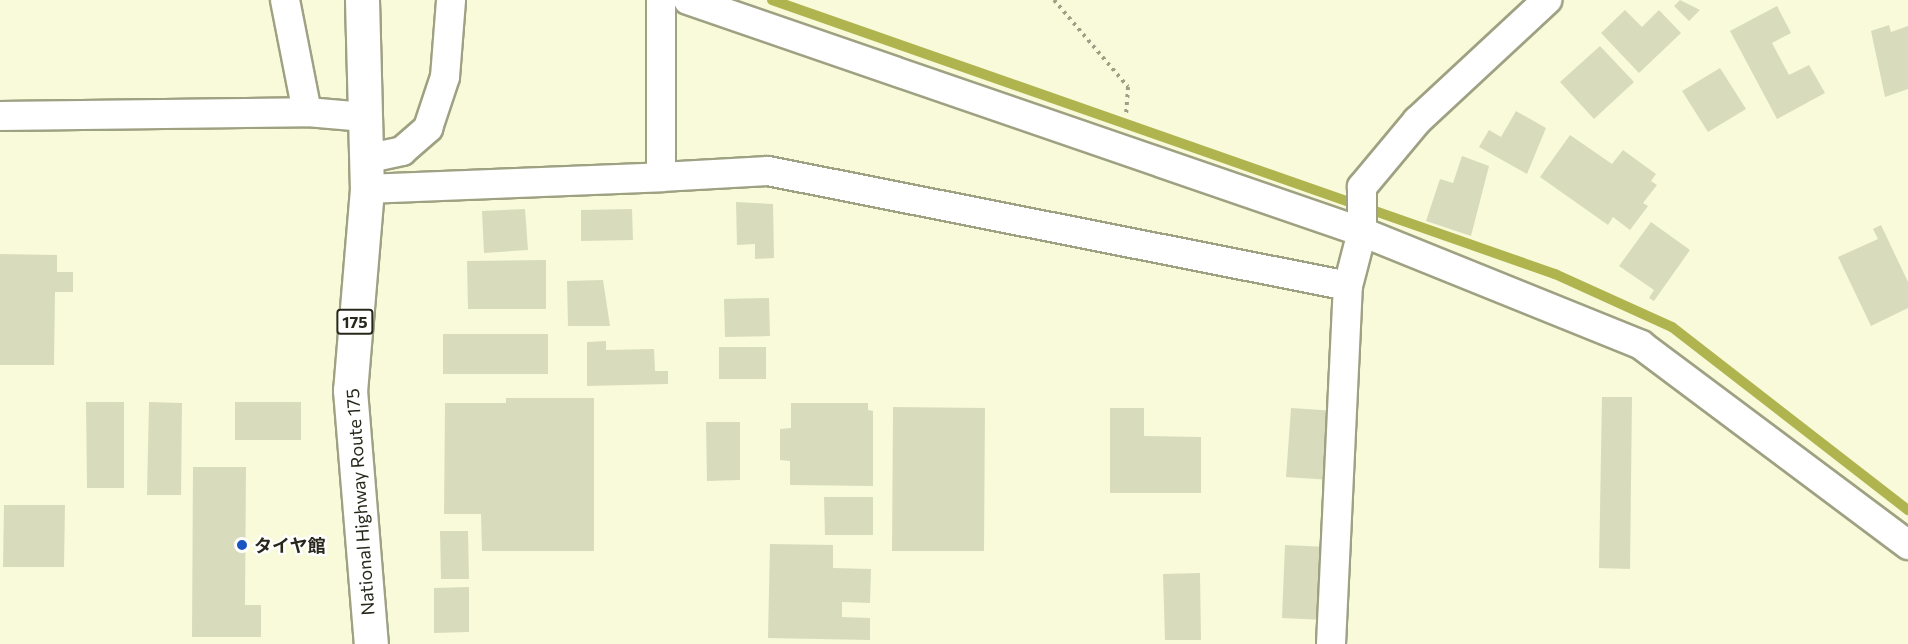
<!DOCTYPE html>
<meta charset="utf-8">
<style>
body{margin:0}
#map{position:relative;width:1908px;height:644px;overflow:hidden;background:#f8fad9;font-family:Commissioner,"Noto Sans JP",sans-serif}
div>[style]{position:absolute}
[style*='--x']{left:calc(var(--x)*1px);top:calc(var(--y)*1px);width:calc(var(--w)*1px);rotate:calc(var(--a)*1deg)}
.stream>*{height:10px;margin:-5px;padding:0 5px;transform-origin:5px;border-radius:5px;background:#b0b44f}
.building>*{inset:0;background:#d9dcbc}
.path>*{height:4px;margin-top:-2px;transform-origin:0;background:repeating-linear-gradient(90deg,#9e9f87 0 3px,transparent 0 7.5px)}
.roads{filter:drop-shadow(2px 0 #9fa183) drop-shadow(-2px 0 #9fa183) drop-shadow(0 2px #9fa183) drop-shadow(0 -2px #9fa183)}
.minor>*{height:28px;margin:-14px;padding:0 14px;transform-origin:14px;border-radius:14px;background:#fff}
.trunk>*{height:33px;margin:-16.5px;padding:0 16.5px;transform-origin:16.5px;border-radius:16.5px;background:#fff}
.dots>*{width:16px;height:16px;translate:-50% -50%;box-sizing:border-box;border:3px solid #fff;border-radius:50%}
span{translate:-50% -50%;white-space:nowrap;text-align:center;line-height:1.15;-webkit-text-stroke:4.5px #fff;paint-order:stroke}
.shield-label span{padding:2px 4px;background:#fff;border:2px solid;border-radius:4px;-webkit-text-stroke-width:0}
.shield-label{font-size:16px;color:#27281b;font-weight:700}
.street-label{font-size:18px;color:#27281b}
.poi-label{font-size:18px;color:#27281b;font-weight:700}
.left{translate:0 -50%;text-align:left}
</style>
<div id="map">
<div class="stream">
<div style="--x:772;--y:0;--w:830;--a:19.29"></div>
<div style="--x:1555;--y:274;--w:128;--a:24.4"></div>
<div style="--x:1672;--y:327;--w:299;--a:37.8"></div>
</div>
<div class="building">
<div style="clip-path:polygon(1680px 0,1700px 10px,1689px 21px,1674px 6px)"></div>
<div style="clip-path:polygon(1777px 6px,1791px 33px,1772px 43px,1789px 75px,1809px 65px,1825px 93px,1777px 119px,1730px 31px)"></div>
<div style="clip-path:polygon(1625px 10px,1642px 27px,1659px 10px,1681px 33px,1639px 73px,1601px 33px)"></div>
<div style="clip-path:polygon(1889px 25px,1891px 32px,1908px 26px,1908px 89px,1885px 97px,1871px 31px)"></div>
<div style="clip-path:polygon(1600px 46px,1634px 82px,1594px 119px,1560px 82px)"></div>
<div style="clip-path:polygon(1720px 68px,1746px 109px,1708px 132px,1682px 91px)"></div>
<div style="clip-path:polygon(1516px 111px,1546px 128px,1527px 174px,1479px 147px,1489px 130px,1501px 137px)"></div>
<div style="clip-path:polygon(1570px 135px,1612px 164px,1623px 150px,1656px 174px,1651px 181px,1657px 185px,1643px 203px,1648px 206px,1630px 230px,1613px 217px,1608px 225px,1540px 177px)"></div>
<div style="clip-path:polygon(1462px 156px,1489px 166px,1471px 236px,1426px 221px,1440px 179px,1453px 183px)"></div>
<div style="clip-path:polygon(736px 202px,773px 204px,774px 258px,755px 259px,755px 244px,737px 245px)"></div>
<div style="clip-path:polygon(525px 209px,528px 250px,484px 253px,482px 211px)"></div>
<div style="clip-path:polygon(632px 209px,633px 240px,581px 241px,581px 210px)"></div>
<div style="clip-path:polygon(1651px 222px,1690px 250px,1654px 301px,1649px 298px,1654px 290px,1619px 266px)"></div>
<div style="clip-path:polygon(1881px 225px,1908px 282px,1908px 308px,1871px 326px,1838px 257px,1878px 239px,1873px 229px)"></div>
<div style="clip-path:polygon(0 254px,57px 255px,57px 272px,73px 272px,73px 292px,55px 292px,54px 365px,0 365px)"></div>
<div style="clip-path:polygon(546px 260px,546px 309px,468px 309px,467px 261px)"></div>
<div style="clip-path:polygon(603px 280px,610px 326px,568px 326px,567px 281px)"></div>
<div style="clip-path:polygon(769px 298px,770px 336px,725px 337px,724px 299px)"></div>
<div style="clip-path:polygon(443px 334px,548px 334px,548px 374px,443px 374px)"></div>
<div style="clip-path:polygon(606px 341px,606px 350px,654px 349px,655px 371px,668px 371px,668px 384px,587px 386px,587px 342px)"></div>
<div style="clip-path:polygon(719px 347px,766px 347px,766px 379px,719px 379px)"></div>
<div style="clip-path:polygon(1602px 397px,1632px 397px,1630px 569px,1599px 568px)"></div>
<div style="clip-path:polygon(506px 398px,594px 398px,594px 551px,482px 551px,481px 514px,444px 514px,445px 403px,506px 403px)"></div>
<div style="clip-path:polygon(86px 402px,124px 402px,124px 488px,87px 488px)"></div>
<div style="clip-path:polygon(149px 402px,182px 403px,181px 495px,147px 495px)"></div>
<div style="clip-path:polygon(235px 402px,301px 402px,301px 440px,235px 440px)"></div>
<div style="clip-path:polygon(791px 403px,868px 403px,868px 410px,873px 411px,873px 486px,790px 485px,790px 461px,780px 460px,780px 429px,791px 428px)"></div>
<div style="clip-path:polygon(893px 407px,985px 408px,984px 551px,892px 551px)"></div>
<div style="clip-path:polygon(1110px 408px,1144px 408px,1144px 436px,1201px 437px,1201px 493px,1110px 493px)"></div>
<div style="clip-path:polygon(1291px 408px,1336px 411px,1331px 480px,1286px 477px)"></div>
<div style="clip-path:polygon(706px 422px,740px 422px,740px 480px,707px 481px)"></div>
<div style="clip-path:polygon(193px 467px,246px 467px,245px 605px,261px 605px,261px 637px,192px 637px)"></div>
<div style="clip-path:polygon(824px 497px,873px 497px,873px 535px,825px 535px)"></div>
<div style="clip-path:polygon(4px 505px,65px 505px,64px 567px,3px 567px)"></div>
<div style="clip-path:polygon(440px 531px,468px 531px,469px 579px,441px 579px)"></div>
<div style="clip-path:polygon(770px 544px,833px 545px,833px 568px,871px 569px,870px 603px,842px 602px,842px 617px,870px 618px,870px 640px,768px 638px)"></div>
<div style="clip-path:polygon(1285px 545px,1327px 547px,1324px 620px,1282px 618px)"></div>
<div style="clip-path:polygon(1200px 573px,1201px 640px,1165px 640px,1163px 574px)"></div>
<div style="clip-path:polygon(469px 587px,469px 632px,434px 633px,434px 588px)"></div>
</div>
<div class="path">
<div style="--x:1054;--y:0;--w:114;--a:49.6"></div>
<div style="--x:1128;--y:87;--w:29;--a:94"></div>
</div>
<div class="roads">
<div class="minor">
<div style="--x:285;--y:0;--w:114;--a:78.9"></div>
<div style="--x:688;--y:0;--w:713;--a:18.99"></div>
<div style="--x:1362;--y:232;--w:301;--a:22"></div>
<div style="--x:1641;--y:345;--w:334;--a:36.8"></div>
<div style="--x:0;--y:116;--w:307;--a:-0.7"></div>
<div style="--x:307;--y:112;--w:58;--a:4.9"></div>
<div style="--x:365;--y:159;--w:38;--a:-12"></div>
<div style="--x:402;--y:151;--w:35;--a:-41"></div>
<div style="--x:428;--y:128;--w:54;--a:-71.6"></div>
<div style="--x:445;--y:77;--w:77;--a:-85.5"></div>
<div style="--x:661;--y:177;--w:107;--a:-3.2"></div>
<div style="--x:768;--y:171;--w:591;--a:11.21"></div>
<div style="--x:367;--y:189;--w:294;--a:-2.3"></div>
<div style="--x:661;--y:177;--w:177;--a:-90"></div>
<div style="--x:1331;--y:644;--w:358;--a:-87.3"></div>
<div style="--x:1348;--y:286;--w:56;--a:-75.5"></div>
<div style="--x:1362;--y:232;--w:45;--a:-90"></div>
<div style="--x:1362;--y:187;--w:86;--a:-50.2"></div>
<div style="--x:1417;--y:121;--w:178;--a:-42.9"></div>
</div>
<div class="trunk">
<div style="--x:362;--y:0;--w:189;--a:88.5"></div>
<div style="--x:367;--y:189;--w:202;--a:94.8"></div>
<div style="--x:350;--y:390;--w:255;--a:85.3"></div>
</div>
</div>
<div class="dots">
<div style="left:242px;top:545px;background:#1955c1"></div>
</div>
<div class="shield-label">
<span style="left:355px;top:322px">175</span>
</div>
<div class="street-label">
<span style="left:360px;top:502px;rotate:-94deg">National Highway Route 175</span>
</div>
<div class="poi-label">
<span class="left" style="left:254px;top:545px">タイヤ館</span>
</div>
</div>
